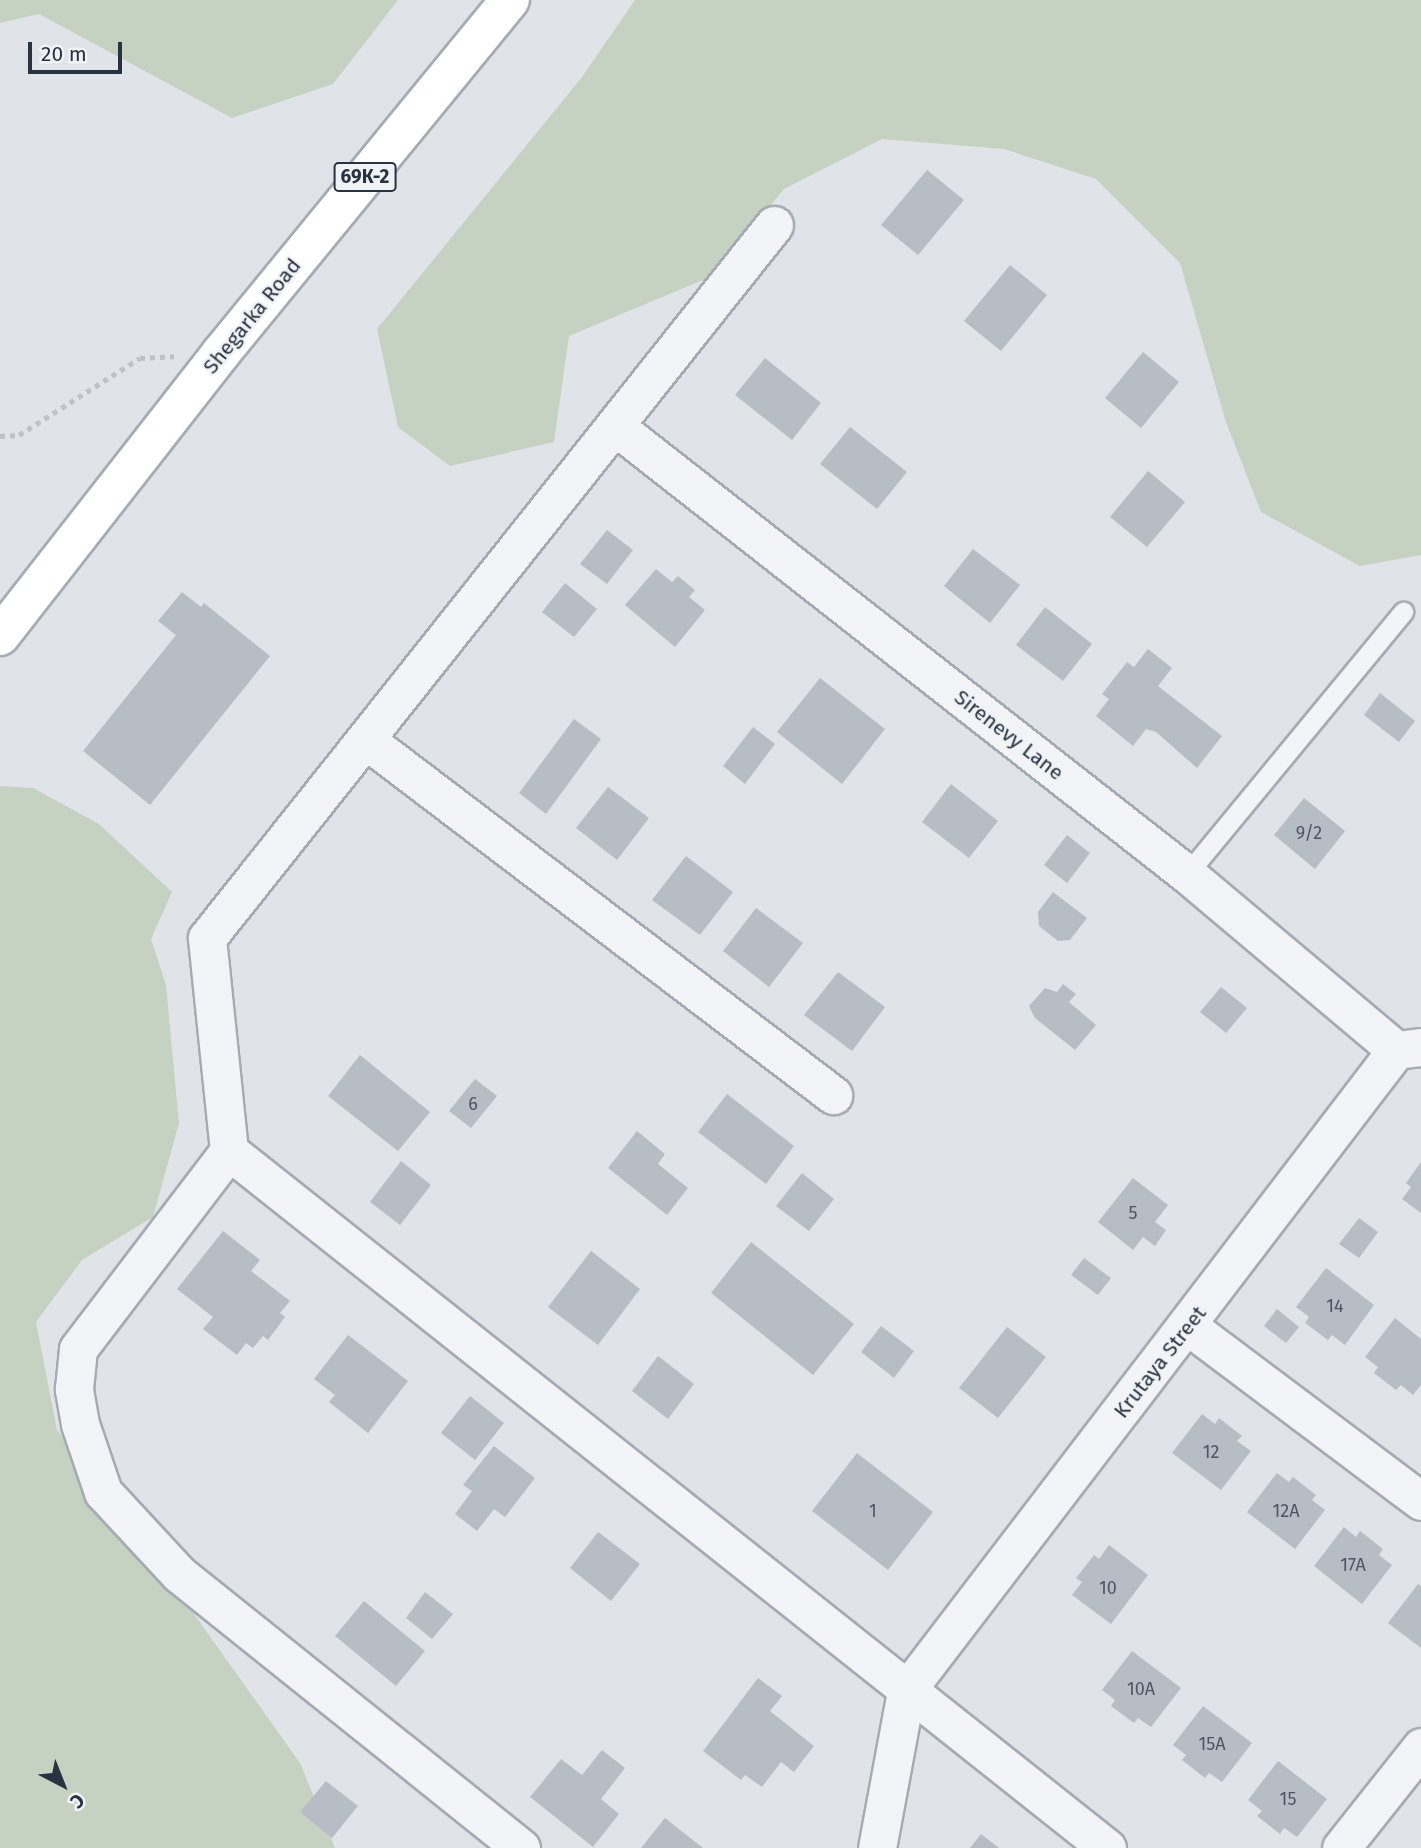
<!DOCTYPE html>
<meta charset="utf-8">
<style>
body{margin:0}
#map{position:relative;width:1421px;height:1848px;overflow:hidden;background:#e0e4e9;font-family:"Fira Sans",sans-serif}
div>[style]{position:absolute}
[style*='--x']{left:calc(var(--x)*1px);top:calc(var(--y)*1px);width:calc(var(--w)*1px);rotate:calc(var(--a)*1deg)}
.green>*{inset:0;background:#c6d2c1}
.building>*{inset:0;background:#b7bdc5}
.path>*{height:4.5px;margin-top:-2.25px;transform-origin:0;background:repeating-linear-gradient(90deg,#bec2c7 0 5px,transparent 0 10px)}
.roads{filter:drop-shadow(2px 0 #a5abb3) drop-shadow(-2px 0 #a5abb3) drop-shadow(0 2px #a5abb3) drop-shadow(0 -2px #a5abb3)}
.service>*{height:19px;margin:-9.5px;padding:0 9.5px;transform-origin:9.5px;border-radius:9.5px;background:#f3f4f7}
.minor>*{height:37px;margin:-18.5px;padding:0 18.5px;transform-origin:18.5px;border-radius:18.5px;background:#f3f4f7}
.primary>*{height:38px;margin:-19px;padding:0 19px;transform-origin:19px;border-radius:19px;background:#fff}
span{translate:-50% -50%;white-space:nowrap;text-align:center;line-height:1.15;-webkit-text-stroke:5px #f0f3f6;paint-order:stroke}
.number-label{font-size:18px;color:#4c5561}
.number-label span{-webkit-text-stroke-width:0}
.shield-label span{padding:2px 5px;background:#f0f3f6;border:2px solid;border-radius:5px;-webkit-text-stroke-width:0}
.shield-label{font-size:19px;color:#293240;font-weight:700}
.street-label{font-size:21px;color:#293240}
.north{position:absolute;left:28px;top:1750px;width:70px;height:70px;-webkit-text-stroke:5px #f0f3f6;paint-order:stroke;rotate:138deg;font-size:19px;font-weight:700;line-height:28px;text-align:center;color:#293240}
.north::after{content:'';display:block;margin:auto;width:24px;height:32px;background:#293240;clip-path:polygon(50% 0,100% 100%,50% 72%,0 100%)}
.scale{position:absolute;left:28px;top:42px;width:94px;height:32px;box-sizing:border-box;border:4px solid #293240;border-top:0;padding-left:9px;font-size:21px;line-height:24px;white-space:nowrap;color:#293240;-webkit-text-stroke:5px #f0f3f6;paint-order:stroke}
</style>
<div id="map">
<div class="green">
<div style="clip-path:polygon(0 0,398px 0,333px 84px,232px 118px,39px 14px,0 23px)"></div>
<div style="clip-path:polygon(635px 0,1421px 0,1421px 555px,1360px 566px,1261px 512px,1226px 422px,1180px 263px,1096px 179px,1004px 149px,882px 139px,784px 189px,710px 277px,569px 336px,554px 442px,450px 466px,398px 427px,377px 329px,582px 77px)"></div>
<div style="clip-path:polygon(0 786px,33px 788px,99px 824px,172px 892px,151px 939px,166px 985px,179px 1123px,153px 1217px,82px 1260px,36px 1322px,57px 1430px,152px 1555px,300px 1763px,335px 1848px,0 1848px)"></div>
</div>
<div class="building">
<div style="clip-path:polygon(927px 170px,964px 200px,918px 255px,881px 225px)"></div>
<div style="clip-path:polygon(1010px 265px,1047px 295px,1001px 351px,964px 321px)"></div>
<div style="clip-path:polygon(1143px 352px,1179px 382px,1141px 428px,1105px 398px)"></div>
<div style="clip-path:polygon(765px 358px,821px 403px,792px 440px,735px 395px)"></div>
<div style="clip-path:polygon(850px 427px,907px 472px,877px 509px,820px 464px)"></div>
<div style="clip-path:polygon(1148px 471px,1185px 502px,1147px 547px,1110px 517px)"></div>
<div style="clip-path:polygon(607px 530px,633px 550px,607px 584px,580px 564px)"></div>
<div style="clip-path:polygon(973px 549px,1020px 585px,990px 623px,944px 586px)"></div>
<div style="clip-path:polygon(656px 569px,672px 582px,678px 576px,695px 590px,689px 597px,705px 610px,675px 647px,625px 605px)"></div>
<div style="clip-path:polygon(565px 583px,597px 609px,574px 637px,542px 612px)"></div>
<div style="clip-path:polygon(182px 592px,201px 607px,204px 603px,270px 656px,150px 805px,83px 751px,176px 635px,158px 621px)"></div>
<div style="clip-path:polygon(1045px 607px,1092px 644px,1063px 681px,1016px 645px)"></div>
<div style="clip-path:polygon(1148px 649px,1172px 668px,1158px 686px,1222px 736px,1197px 768px,1156px 732px,1146px 729px,1133px 746px,1096px 716px,1109px 699px,1102px 694px,1127px 662px,1134px 667px)"></div>
<div style="clip-path:polygon(820px 678px,885px 729px,842px 784px,777px 732px)"></div>
<div style="clip-path:polygon(1380px 693px,1415px 721px,1399px 742px,1364px 715px)"></div>
<div style="clip-path:polygon(574px 719px,601px 739px,546px 814px,519px 793px)"></div>
<div style="clip-path:polygon(753px 727px,775px 744px,745px 784px,723px 766px)"></div>
<div style="clip-path:polygon(951px 784px,998px 821px,969px 858px,922px 822px)"></div>
<div style="clip-path:polygon(608px 787px,649px 818px,617px 860px,576px 828px)"></div>
<div style="clip-path:polygon(1304px 798px,1345px 831px,1315px 869px,1274px 835px)"></div>
<div style="clip-path:polygon(1067px 835px,1090px 853px,1067px 883px,1044px 865px)"></div>
<div style="clip-path:polygon(686px 856px,733px 892px,700px 935px,652px 900px)"></div>
<div style="clip-path:polygon(1053px 892px,1087px 918px,1070px 940px,1058px 941px,1039px 926px,1038px 912px)"></div>
<div style="clip-path:polygon(756px 908px,803px 943px,769px 987px,723px 951px)"></div>
<div style="clip-path:polygon(838px 972px,885px 1007px,852px 1051px,804px 1015px)"></div>
<div style="clip-path:polygon(1063px 984px,1076px 994px,1069px 1002px,1096px 1025px,1075px 1050px,1035px 1018px,1029px 1006px,1045px 988px,1057px 992px)"></div>
<div style="clip-path:polygon(1221px 987px,1247px 1008px,1226px 1033px,1200px 1012px)"></div>
<div style="clip-path:polygon(360px 1055px,430px 1112px,398px 1151px,328px 1096px)"></div>
<div style="clip-path:polygon(475px 1079px,497px 1096px,471px 1128px,449px 1111px)"></div>
<div style="clip-path:polygon(727px 1094px,794px 1146px,766px 1184px,698px 1132px)"></div>
<div style="clip-path:polygon(637px 1131px,665px 1154px,658px 1164px,688px 1188px,667px 1215px,608px 1168px)"></div>
<div style="clip-path:polygon(401px 1161px,431px 1185px,400px 1225px,370px 1202px)"></div>
<div style="clip-path:polygon(1421px 1162px,1421px 1213px,1402px 1199px,1411px 1187px,1406px 1183px)"></div>
<div style="clip-path:polygon(802px 1173px,834px 1199px,809px 1231px,776px 1206px)"></div>
<div style="clip-path:polygon(1133px 1178px,1168px 1205px,1155px 1222px,1166px 1230px,1155px 1246px,1143px 1237px,1133px 1250px,1098px 1222px)"></div>
<div style="clip-path:polygon(1359px 1218px,1378px 1232px,1359px 1258px,1339px 1244px)"></div>
<div style="clip-path:polygon(223px 1231px,260px 1260px,251px 1271px,290px 1301px,280px 1313px,285px 1317px,268px 1340px,263px 1336px,253px 1348px,246px 1343px,237px 1355px,203px 1329px,213px 1317px,177px 1289px)"></div>
<div style="clip-path:polygon(751px 1242px,854px 1324px,813px 1375px,711px 1293px)"></div>
<div style="clip-path:polygon(591px 1251px,640px 1289px,598px 1345px,548px 1307px)"></div>
<div style="clip-path:polygon(1084px 1258px,1111px 1278px,1098px 1295px,1071px 1275px)"></div>
<div style="clip-path:polygon(1326px 1268px,1374px 1305px,1345px 1345px,1332px 1335px,1328px 1340px,1305px 1323px,1309px 1317px,1296px 1307px)"></div>
<div style="clip-path:polygon(1277px 1309px,1299px 1327px,1286px 1343px,1264px 1326px)"></div>
<div style="clip-path:polygon(1395px 1318px,1421px 1339px,1421px 1385px,1413px 1395px,1401px 1385px,1396px 1390px,1374px 1373px,1378px 1367px,1365px 1357px)"></div>
<div style="clip-path:polygon(881px 1326px,914px 1351px,894px 1378px,861px 1352px)"></div>
<div style="clip-path:polygon(1007px 1327px,1046px 1357px,998px 1418px,959px 1388px)"></div>
<div style="clip-path:polygon(348px 1335px,408px 1381px,368px 1433px,329px 1402px,335px 1395px,314px 1379px)"></div>
<div style="clip-path:polygon(658px 1356px,694px 1384px,668px 1419px,632px 1391px)"></div>
<div style="clip-path:polygon(470px 1396px,504px 1423px,475px 1460px,441px 1433px)"></div>
<div style="clip-path:polygon(1202px 1414px,1215px 1424px,1219px 1418px,1242px 1436px,1237px 1441px,1251px 1451px,1221px 1490px,1172px 1453px)"></div>
<div style="clip-path:polygon(494px 1446px,535px 1478px,505px 1517px,494px 1509px,477px 1531px,455px 1514px,472px 1491px,463px 1485px)"></div>
<div style="clip-path:polygon(857px 1453px,933px 1512px,888px 1570px,812px 1511px)"></div>
<div style="clip-path:polygon(1277px 1473px,1289px 1482px,1293px 1477px,1316px 1495px,1312px 1500px,1325px 1510px,1295px 1549px,1247px 1512px)"></div>
<div style="clip-path:polygon(1344px 1527px,1356px 1537px,1360px 1531px,1383px 1549px,1379px 1555px,1392px 1565px,1362px 1604px,1314px 1566px)"></div>
<div style="clip-path:polygon(598px 1532px,640px 1564px,611px 1601px,570px 1568px)"></div>
<div style="clip-path:polygon(1109px 1545px,1148px 1575px,1111px 1624px,1072px 1595px,1082px 1582px,1076px 1578px,1094px 1555px,1099px 1559px)"></div>
<div style="clip-path:polygon(1418px 1584px,1421px 1586px,1421px 1648px,1388px 1623px)"></div>
<div style="clip-path:polygon(425px 1592px,453px 1614px,432px 1639px,406px 1618px)"></div>
<div style="clip-path:polygon(364px 1601px,425px 1651px,396px 1686px,335px 1636px)"></div>
<div style="clip-path:polygon(1132px 1651px,1181px 1688px,1151px 1727px,1138px 1718px,1134px 1723px,1111px 1706px,1115px 1700px,1102px 1690px)"></div>
<div style="clip-path:polygon(758px 1678px,782px 1696px,770px 1711px,814px 1746px,794px 1772px,781px 1762px,762px 1787px,745px 1775px,741px 1780px,703px 1751px)"></div>
<div style="clip-path:polygon(1203px 1706px,1252px 1743px,1222px 1782px,1209px 1773px,1205px 1778px,1182px 1760px,1186px 1755px,1173px 1745px)"></div>
<div style="clip-path:polygon(602px 1750px,625px 1768px,601px 1799px,619px 1814px,593px 1847px,530px 1797px,561px 1759px,582px 1775px)"></div>
<div style="clip-path:polygon(1278px 1761px,1327px 1799px,1297px 1837px,1284px 1828px,1280px 1834px,1257px 1816px,1262px 1811px,1248px 1800px)"></div>
<div style="clip-path:polygon(326px 1781px,358px 1806px,332px 1838px,300px 1812px)"></div>
<div style="clip-path:polygon(665px 1818px,703px 1848px,641px 1848px)"></div>
<div style="clip-path:polygon(981px 1834px,999px 1848px,970px 1848px)"></div>
</div>
<div class="path">
<div style="--x:0;--y:436;--w:19;--a:-3"></div>
<div style="--x:19;--y:435;--w:143;--a:-32.5"></div>
<div style="--x:140;--y:358;--w:34;--a:-3"></div>
</div>
<div class="roads">
<div class="service">
<div style="--x:1187;--y:874;--w:340;--a:-50.5"></div>
</div>
<div class="minor">
<div style="--x:616;--y:427;--w:725;--a:38.06"></div>
<div style="--x:1187;--y:874;--w:273;--a:40.1"></div>
<div style="--x:366;--y:740;--w:587;--a:37.24"></div>
<div style="--x:229;--y:1151;--w:1121;--a:38.44"></div>
<div style="--x:1188;--y:1326;--w:291;--a:36.9"></div>
<div style="--x:521;--y:1848;--w:438;--a:-141.3"></div>
<div style="--x:179;--y:1574;--w:112;--a:-132.8"></div>
<div style="--x:103;--y:1492;--w:72;--a:-108.7"></div>
<div style="--x:80;--y:1424;--w:36;--a:-100"></div>
<div style="--x:74;--y:1389;--w:40;--a:-84.3"></div>
<div style="--x:78;--y:1349;--w:249;--a:-52.7"></div>
<div style="--x:229;--y:1151;--w:214;--a:-95.9"></div>
<div style="--x:207;--y:938;--w:911;--a:-51.51"></div>
<div style="--x:877;--y:1848;--w:160;--a:-79.5"></div>
<div style="--x:906;--y:1691;--w:807;--a:-52.6"></div>
<div style="--x:1396;--y:1050;--w:24;--a:-7"></div>
<div style="--x:1341;--y:1848;--w:129;--a:-51.6"></div>
</div>
<div class="primary">
<div style="--x:0;--y:636;--w:359;--a:-52"></div>
<div style="--x:221;--y:353;--w:456;--a:-50.7"></div>
</div>
</div>
<div class="number-label">
<span style="left:1309px;top:833px">9/2</span>
<span style="left:473px;top:1104px">6</span>
<span style="left:1133px;top:1213px">5</span>
<span style="left:1335px;top:1306px">14</span>
<span style="left:1211px;top:1452px">12</span>
<span style="left:873px;top:1511px">1</span>
<span style="left:1286px;top:1511px">12А</span>
<span style="left:1353px;top:1565px">17А</span>
<span style="left:1108px;top:1588px">10</span>
<span style="left:1141px;top:1689px">10А</span>
<span style="left:1212px;top:1744px">15А</span>
<span style="left:1288px;top:1799px">15</span>
</div>
<div class="shield-label">
<span style="left:365px;top:177px">69К-2</span>
</div>
<div class="street-label">
<span style="left:252px;top:316px;rotate:-51deg">Shegarka Road</span>
<span style="left:1009px;top:735px;rotate:38deg">Sirenevy Lane</span>
<span style="left:1160px;top:1362px;rotate:-52deg">Krutaya Street</span>
</div>
<div class="north">С</div>
<div class="scale">20 m</div>
</div>
